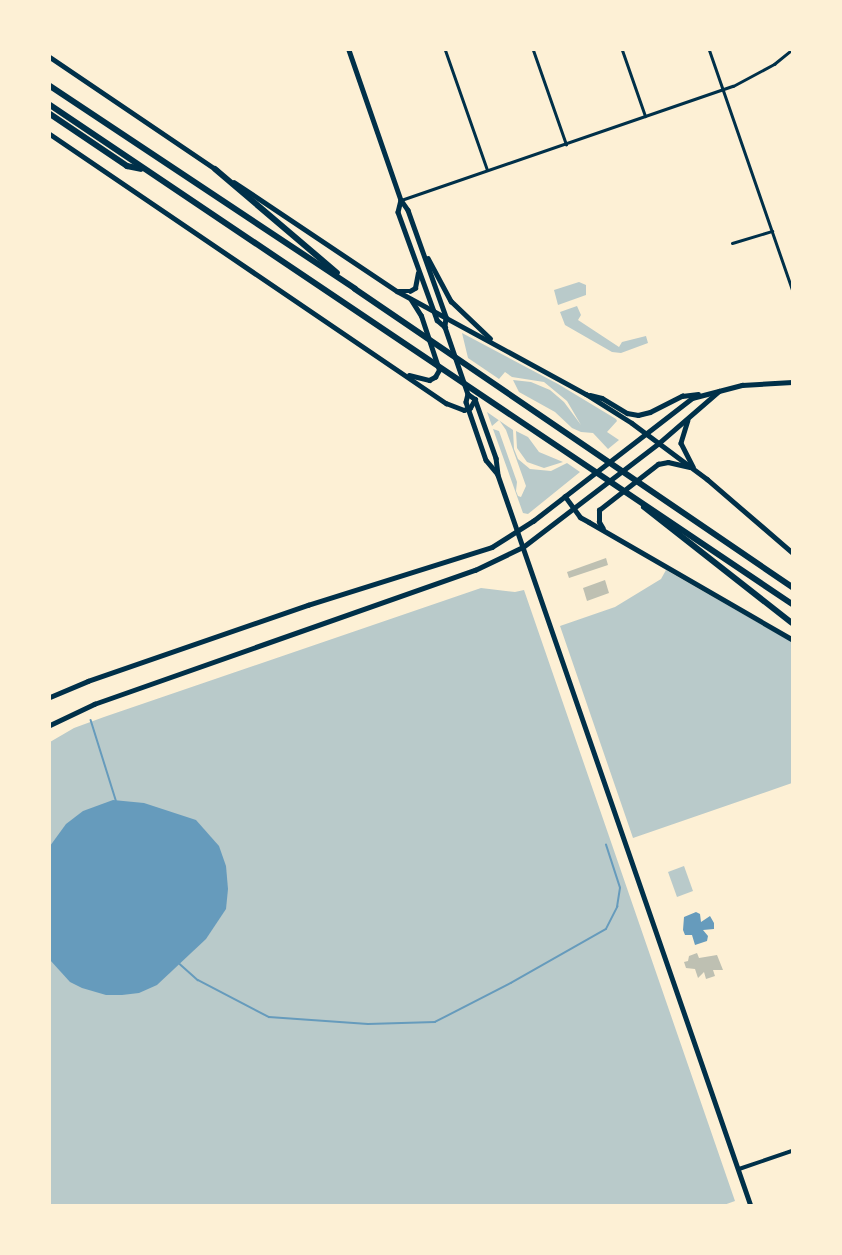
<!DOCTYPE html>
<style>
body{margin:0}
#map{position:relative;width:842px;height:1255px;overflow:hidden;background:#fdf0d5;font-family:Figtree,sans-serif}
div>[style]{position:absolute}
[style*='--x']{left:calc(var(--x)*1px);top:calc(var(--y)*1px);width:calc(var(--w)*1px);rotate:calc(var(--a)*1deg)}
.green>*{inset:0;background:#b9caca}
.water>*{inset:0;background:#669bbc}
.stream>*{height:1.5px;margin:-0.75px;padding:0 0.75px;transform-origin:0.75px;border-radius:0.75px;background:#669bbc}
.building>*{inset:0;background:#bec0b2}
.minor>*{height:3px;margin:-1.5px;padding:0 1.5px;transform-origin:1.5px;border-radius:1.5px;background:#003049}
.tertiary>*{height:4px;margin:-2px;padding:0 2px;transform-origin:2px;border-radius:2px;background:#003049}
.secondary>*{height:4.5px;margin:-2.25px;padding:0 2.25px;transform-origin:2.25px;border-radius:2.25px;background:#003049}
.motorway>*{height:6px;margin:-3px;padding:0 3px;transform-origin:3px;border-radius:3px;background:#003049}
span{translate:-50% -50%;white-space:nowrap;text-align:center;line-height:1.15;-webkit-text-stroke:6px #fdf0d5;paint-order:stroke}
.frame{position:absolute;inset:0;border:51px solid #fdf0d5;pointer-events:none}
</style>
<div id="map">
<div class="green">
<div style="clip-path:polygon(579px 282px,586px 285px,586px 295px,558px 305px,554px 290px)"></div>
<div style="clip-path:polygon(577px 306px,581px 315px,578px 320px,619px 347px,622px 342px,646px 336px,648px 343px,621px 353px,612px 352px,565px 325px,560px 312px)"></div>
<div style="clip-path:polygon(462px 333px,558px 384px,616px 419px,617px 421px,607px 432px,619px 440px,608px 449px,593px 433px,581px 432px,572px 428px,555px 412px,519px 392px,513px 380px,531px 382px,550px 390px,564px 402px,581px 425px,567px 401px,544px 382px,512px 377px,505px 372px,499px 379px,468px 358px)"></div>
<div style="clip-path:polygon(487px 412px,513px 430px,514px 449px,518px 459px,530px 469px,551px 471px,567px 463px,580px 472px,528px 514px,523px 513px,493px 429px,499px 431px,517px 482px,516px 491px,518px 496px,521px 497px,526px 486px,506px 430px,499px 420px,492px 426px)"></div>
<div style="clip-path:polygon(516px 431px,528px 437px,539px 452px,563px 462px,544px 468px,527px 462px,517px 448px)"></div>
<div style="clip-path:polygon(666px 570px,792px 642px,792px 783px,633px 838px,560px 626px,615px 607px,661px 579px)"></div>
<div style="clip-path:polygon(481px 588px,515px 592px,524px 590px,735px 1201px,721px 1206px,50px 1205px,50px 742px,74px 728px,104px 717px)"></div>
<div style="clip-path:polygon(684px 866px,693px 891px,677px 897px,668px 872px)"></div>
</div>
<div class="water">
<div style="clip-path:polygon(113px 800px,144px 803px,196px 820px,219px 846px,226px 866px,228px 889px,226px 909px,206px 939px,157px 985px,139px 993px,122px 995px,106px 995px,82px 988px,70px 982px,50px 960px,50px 846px,66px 824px,83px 811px)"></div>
<div style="clip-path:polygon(696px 912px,700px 914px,701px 922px,710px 916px,714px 923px,714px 929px,703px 930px,708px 936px,707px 941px,695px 945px,692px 935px,685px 935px,683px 930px,684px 917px)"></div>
</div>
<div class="stream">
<div style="--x:91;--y:720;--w:84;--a:72.6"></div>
<div style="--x:180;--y:964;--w:24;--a:42"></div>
<div style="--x:198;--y:980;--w:80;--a:27.5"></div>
<div style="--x:269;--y:1017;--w:99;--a:4"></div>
<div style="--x:368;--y:1024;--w:67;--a:-1.7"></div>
<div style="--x:435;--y:1022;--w:85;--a:-27.2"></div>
<div style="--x:511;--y:983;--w:109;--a:-29.6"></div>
<div style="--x:606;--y:929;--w:25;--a:-63"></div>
<div style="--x:617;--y:907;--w:19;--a:-81"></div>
<div style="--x:620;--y:888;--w:45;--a:-108"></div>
</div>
<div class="building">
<div style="clip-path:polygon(606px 558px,608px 565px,569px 578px,567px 572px)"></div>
<div style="clip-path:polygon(605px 580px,609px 593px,587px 601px,583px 588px)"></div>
<div style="clip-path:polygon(697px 953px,699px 958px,717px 955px,723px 970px,713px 970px,715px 976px,706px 979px,704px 972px,698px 978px,695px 969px,686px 968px,684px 962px,688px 961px,689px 956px)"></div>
</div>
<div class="minor">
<div style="--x:445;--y:50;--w:127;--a:70.7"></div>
<div style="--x:533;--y:50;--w:100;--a:70.7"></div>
<div style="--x:622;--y:50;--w:70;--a:70.8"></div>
<div style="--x:709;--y:50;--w:254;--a:70.9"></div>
<div style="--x:401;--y:200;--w:351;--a:-19"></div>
<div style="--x:733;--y:86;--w:47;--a:-28.2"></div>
<div style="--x:774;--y:64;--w:22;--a:-39"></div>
<div style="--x:732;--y:243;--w:42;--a:-16.7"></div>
</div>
<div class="tertiary">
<div style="--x:739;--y:1169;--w:56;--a:-18.8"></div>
</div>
<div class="secondary">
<div style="--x:349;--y:50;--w:159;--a:70.9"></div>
<div style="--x:401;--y:200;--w:12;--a:55"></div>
<div style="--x:408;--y:210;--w:114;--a:70.4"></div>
<div style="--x:446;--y:317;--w:10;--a:96"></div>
<div style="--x:50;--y:57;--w:202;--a:34.1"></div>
<div style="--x:50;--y:134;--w:479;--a:34.2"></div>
<div style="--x:446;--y:403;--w:19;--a:21"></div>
<div style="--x:464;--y:410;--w:6;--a:-18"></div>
<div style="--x:470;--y:408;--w:10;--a:-61"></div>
<div style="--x:234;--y:182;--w:196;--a:33.8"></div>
<div style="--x:397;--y:291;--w:215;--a:28.6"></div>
<div style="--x:586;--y:394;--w:54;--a:32.2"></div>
<div style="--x:632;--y:423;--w:94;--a:36.7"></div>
<div style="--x:707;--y:479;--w:112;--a:40.7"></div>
<div style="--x:401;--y:200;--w:12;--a:104"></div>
<div style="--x:398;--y:212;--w:115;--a:70.1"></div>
<div style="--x:437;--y:320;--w:11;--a:41"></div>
<div style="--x:445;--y:327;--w:71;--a:71.1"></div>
<div style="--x:468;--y:394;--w:9;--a:36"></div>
<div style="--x:475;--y:399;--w:63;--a:70.4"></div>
<div style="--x:496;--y:458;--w:17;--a:83"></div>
<div style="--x:498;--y:475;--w:774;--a:70.91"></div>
<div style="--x:428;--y:258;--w:49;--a:61.9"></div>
<div style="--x:451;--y:301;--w:54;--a:43.5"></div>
<div style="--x:399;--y:291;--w:11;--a:0"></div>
<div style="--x:410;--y:291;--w:6;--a:-31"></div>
<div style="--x:415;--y:288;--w:15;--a:-79"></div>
<div style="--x:409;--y:375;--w:21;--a:14"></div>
<div style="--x:429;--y:380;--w:7;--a:-27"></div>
<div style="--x:435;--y:377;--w:8;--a:-60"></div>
<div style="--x:439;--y:370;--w:57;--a:-108.4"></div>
<div style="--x:421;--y:316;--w:19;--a:-122"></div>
<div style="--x:468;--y:394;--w:8;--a:104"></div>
<div style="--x:466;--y:402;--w:61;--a:71"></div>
<div style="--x:486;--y:460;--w:17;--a:50"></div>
<div style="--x:590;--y:395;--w:12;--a:14"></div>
<div style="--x:602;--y:398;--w:29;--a:31"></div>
<div style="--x:627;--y:413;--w:11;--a:10"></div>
<div style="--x:638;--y:415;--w:12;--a:-14"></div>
<div style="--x:650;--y:412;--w:36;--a:-27"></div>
<div style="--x:682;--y:396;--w:16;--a:-7"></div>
<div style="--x:688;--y:420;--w:24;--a:107"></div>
<div style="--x:681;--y:443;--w:27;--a:63"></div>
<div style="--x:565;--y:496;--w:26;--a:54"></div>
<div style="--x:580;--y:517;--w:10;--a:29"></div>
<div style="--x:589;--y:522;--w:234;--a:30"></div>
<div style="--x:603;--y:529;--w:8;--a:-120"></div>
<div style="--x:599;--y:522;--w:12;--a:-90"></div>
<div style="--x:599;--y:510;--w:75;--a:-37.9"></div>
<div style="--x:658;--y:464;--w:10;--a:-11"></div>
<div style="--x:668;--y:462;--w:22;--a:13"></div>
<div style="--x:50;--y:697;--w:41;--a:-22.8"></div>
<div style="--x:88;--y:681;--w:233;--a:-19.1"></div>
<div style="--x:308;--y:605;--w:193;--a:-17.5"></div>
<div style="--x:492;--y:547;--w:49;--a:-32.4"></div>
<div style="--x:533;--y:521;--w:201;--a:-37.7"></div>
<div style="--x:692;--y:398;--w:52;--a:-14.6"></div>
<div style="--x:742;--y:385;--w:50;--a:-3.4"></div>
<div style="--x:50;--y:725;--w:49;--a:-25.5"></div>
<div style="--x:94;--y:704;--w:404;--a:-19.4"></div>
<div style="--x:475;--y:570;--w:53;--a:-25.6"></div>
<div style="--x:523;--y:547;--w:171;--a:-37.4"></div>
<div style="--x:659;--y:443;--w:79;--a:-40.9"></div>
</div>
<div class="motorway">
<div style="--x:50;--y:86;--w:366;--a:33.6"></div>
<div style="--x:355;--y:289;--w:529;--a:34.29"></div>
<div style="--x:50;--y:105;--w:894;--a:33.92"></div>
<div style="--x:50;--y:114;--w:93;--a:34"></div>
<div style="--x:127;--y:166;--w:14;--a:12"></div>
<div style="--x:215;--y:169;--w:160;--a:40.4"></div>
<div style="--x:644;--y:507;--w:188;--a:38.1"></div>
</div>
<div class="frame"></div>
</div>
